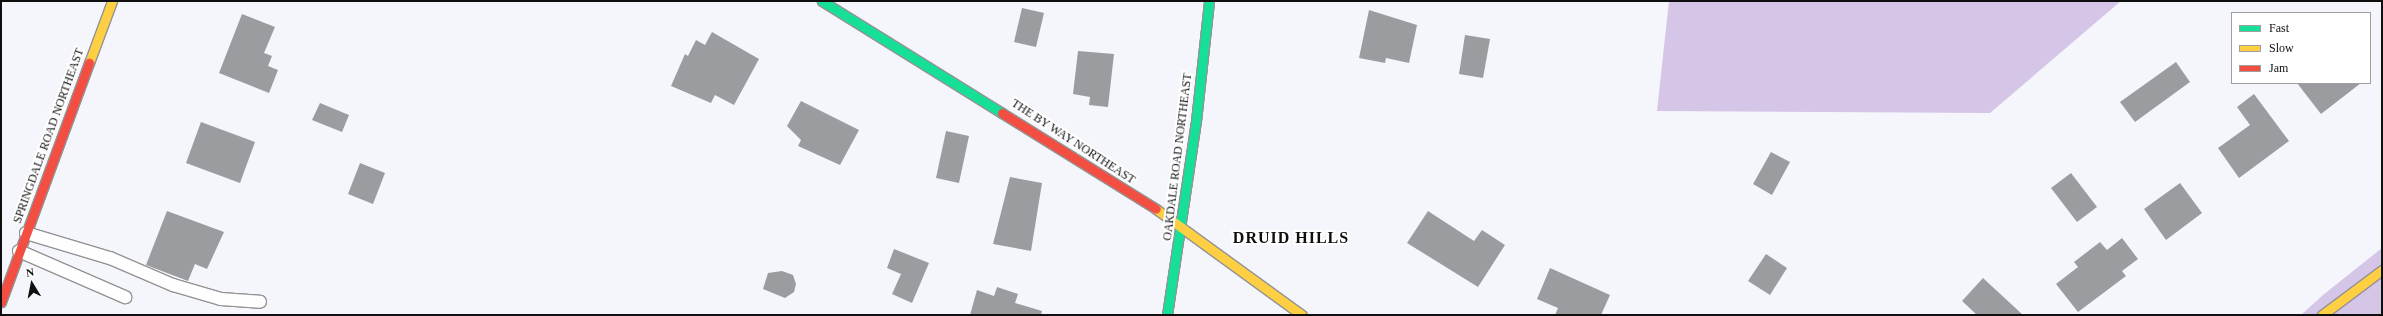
<!DOCTYPE html>
<style>
body{margin:0}
#map{position:relative;width:2383px;height:316px;overflow:hidden;background:#f5f6fb;font-family:"Times New Roman",serif}
div>[style]{position:absolute}
[style*='--x']{left:calc(var(--x)*1px);top:calc(var(--y)*1px);width:calc(var(--w)*1px);rotate:calc(var(--a)*1deg)}
.forest>*{inset:0;background:#d5c5e7}
.building>*{inset:0;background:#9a9c9f}
.roads{filter:drop-shadow(1px 0 #939395) drop-shadow(-1px 0 #939395) drop-shadow(0 1px #939395) drop-shadow(0 -1px #939395)}
.lane>*{height:12px;margin:-6px;padding:0 6px;transform-origin:6px;border-radius:6px;background:#fefefe}
.fast>*{height:9px;margin:-4.5px;padding:0 4.5px;transform-origin:4.5px;border-radius:4.5px;background:#16e098}
.slow>*{height:9px;margin:-4.5px;padding:0 4.5px;transform-origin:4.5px;border-radius:4.5px;background:#ffcf43}
.jam>*{height:9px;margin:-4.5px;padding:0 4.5px;transform-origin:4.5px;border-radius:4.5px;background:#f24e42}
span{translate:-50% -50%;white-space:nowrap;text-align:center;line-height:1.15;-webkit-text-stroke:4px #fff;paint-order:stroke}
.street-label{font-size:12px;color:#0f0f0f}
.district-label{font-size:16px;color:#0f0f0f;font-weight:700;letter-spacing:1px}
.frame{position:absolute;inset:0;border:2px solid #0f0f0f;pointer-events:none}
.legend{position:absolute;left:2231px;top:12px;width:140px;height:72px;box-sizing:border-box;background:#fff;border:1px solid #9f9f9f;margin:0;padding:5px 7px;list-style:none;font-size:12px;color:#0f0f0f}
.legend li{display:flex;align-items:center;gap:8px;height:20px}
.legend b{width:20px;border:1px solid #9f9f9f}
.north{position:absolute;left:12px;top:264px;width:40px;height:40px;-webkit-text-stroke:3px #fff;paint-order:stroke;rotate:350deg;font-size:11px;font-weight:700;line-height:16px;text-align:center;color:#0f0f0f}
.north::after{content:'';display:block;margin:auto;width:14px;height:18px;background:#0f0f0f;clip-path:polygon(50% 0,100% 100%,50% 72%,0 100%)}
</style>
<div id="map">
<div class="forest">
<div style="clip-path:polygon(1669px 1px,2121px 1px,1990px 113px,1657px 111px)"></div>
<div style="clip-path:polygon(2382px 248px,2382px 315px,2301px 315px,2323px 295px)"></div>
</div>
<div class="building">
<div style="clip-path:polygon(1022px 8px,1044px 13px,1036px 47px,1014px 42px)"></div>
<div style="clip-path:polygon(1369px 10px,1417px 25px,1409px 63px,1386px 58px,1385px 63px,1359px 58px)"></div>
<div style="clip-path:polygon(242px 14px,275px 27px,264px 53px,272px 56px,268px 66px,278px 70px,269px 93px,219px 73px)"></div>
<div style="clip-path:polygon(712px 32px,759px 59px,734px 105px,715px 95px,711px 103px,671px 86px,685px 54px,688px 56px,696px 40px,705px 45px)"></div>
<div style="clip-path:polygon(1465px 35px,1490px 39px,1483px 78px,1459px 74px)"></div>
<div style="clip-path:polygon(1078px 51px,1114px 54px,1108px 107px,1089px 105px,1090px 97px,1073px 94px)"></div>
<div style="clip-path:polygon(2176px 62px,2190px 82px,2135px 122px,2120px 102px)"></div>
<div style="clip-path:polygon(2297px 83px,2361px 83px,2321px 114px)"></div>
<div style="clip-path:polygon(2254px 94px,2289px 141px,2239px 178px,2218px 148px,2250px 125px,2237px 107px)"></div>
<div style="clip-path:polygon(801px 101px,859px 130px,840px 165px,798px 146px,801px 140px,787px 126px)"></div>
<div style="clip-path:polygon(320px 103px,349px 115px,342px 132px,312px 120px)"></div>
<div style="clip-path:polygon(201px 122px,255px 142px,240px 183px,186px 163px)"></div>
<div style="clip-path:polygon(946px 131px,969px 136px,959px 183px,936px 178px)"></div>
<div style="clip-path:polygon(1771px 152px,1790px 162px,1772px 195px,1753px 184px)"></div>
<div style="clip-path:polygon(360px 163px,385px 173px,373px 204px,348px 194px)"></div>
<div style="clip-path:polygon(2071px 173px,2097px 207px,2077px 222px,2051px 188px)"></div>
<div style="clip-path:polygon(1010px 177px,1042px 183px,1031px 251px,993px 244px)"></div>
<div style="clip-path:polygon(2180px 183px,2202px 213px,2166px 240px,2144px 209px)"></div>
<div style="clip-path:polygon(167px 211px,224px 232px,207px 269px,195px 264px,188px 281px,146px 265px)"></div>
<div style="clip-path:polygon(1428px 211px,1474px 241px,1482px 230px,1505px 245px,1478px 287px,1407px 243px)"></div>
<div style="clip-path:polygon(2122px 238px,2138px 259px,2122px 271px,2126px 276px,2078px 312px,2056px 284px,2078px 267px,2074px 262px,2100px 242px,2107px 250px)"></div>
<div style="clip-path:polygon(894px 249px,929px 263px,912px 303px,892px 294px,901px 274px,887px 268px)"></div>
<div style="clip-path:polygon(1766px 254px,1787px 268px,1770px 295px,1748px 281px)"></div>
<div style="clip-path:polygon(1550px 268px,1610px 295px,1601px 315px,1555px 315px,1558px 308px,1537px 299px)"></div>
<div style="clip-path:polygon(782px 271px,793px 275px,796px 284px,794px 292px,785px 298px,763px 289px,768px 273px)"></div>
<div style="clip-path:polygon(1983px 278px,2023px 315px,1977px 315px,1962px 301px)"></div>
<div style="clip-path:polygon(997px 287px,1018px 294px,1015px 303px,1042px 311px,1041px 315px,970px 315px,977px 290px,994px 296px)"></div>
</div>
<div class="roads">
<div class="lane">
<div style="--x:26;--y:233;--w:88;--a:16.6"></div>
<div style="--x:110;--y:258;--w:69;--a:23.2"></div>
<div style="--x:173;--y:285;--w:50;--a:16.3"></div>
<div style="--x:221;--y:299;--w:39;--a:4"></div>
<div style="--x:19;--y:251;--w:116;--a:23.5"></div>
</div>
<div class="fast">
<div style="--x:822;--y:1;--w:212;--a:31.9"></div>
<div style="--x:1167;--y:315;--w:196;--a:-81.5"></div>
<div style="--x:1196;--y:121;--w:121;--a:-83.8"></div>
</div>
<div class="slow">
<div style="--x:89;--y:63;--w:66;--a:-69.6"></div>
<div style="--x:1156;--y:209;--w:180;--a:36"></div>
<div style="--x:2322;--y:315;--w:75;--a:-36.9"></div>
</div>
<div class="jam">
<div style="--x:1002;--y:113;--w:181;--a:31.9"></div>
<div style="--x:1;--y:302;--w:255;--a:-69.8"></div>
</div>
</div>
<div class="street-label">
<span style="left:49px;top:136px;rotate:-70deg">SPRINGDALE ROAD NORTHEAST</span>
<span style="left:1073px;top:142px;rotate:33deg">THE BY WAY NORTHEAST</span>
<span style="left:1178px;top:157px;rotate:-83deg">OAKDALE ROAD NORTHEAST</span>
</div>
<div class="district-label">
<span style="left:1291px;top:238px">DRUID HILLS</span>
</div>
<div class="frame"></div>
<ul class="legend">
<li><b style="height:5px;background:#16e098"></b>Fast</li>
<li><b style="height:5px;background:#ffcf43"></b>Slow</li>
<li><b style="height:5px;background:#f24e42"></b>Jam</li>
</ul>
<div class="north">N</div>
</div>
